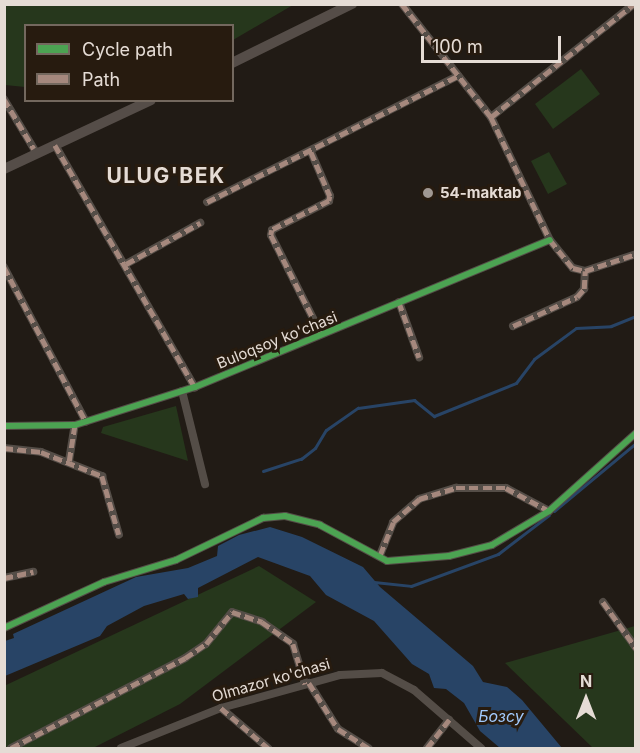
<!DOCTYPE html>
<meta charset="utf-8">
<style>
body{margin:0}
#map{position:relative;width:640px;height:753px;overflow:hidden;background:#211b15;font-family:Inter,sans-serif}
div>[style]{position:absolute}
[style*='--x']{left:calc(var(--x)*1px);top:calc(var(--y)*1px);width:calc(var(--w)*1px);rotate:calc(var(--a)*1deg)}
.green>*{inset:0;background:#26371c}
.water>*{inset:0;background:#284466}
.stream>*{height:3px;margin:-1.5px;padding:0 1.5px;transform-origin:1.5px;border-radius:1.5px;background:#284466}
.minor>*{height:8px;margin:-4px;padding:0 4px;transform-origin:4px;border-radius:4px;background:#544d47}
.secondary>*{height:10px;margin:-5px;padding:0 5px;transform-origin:5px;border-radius:5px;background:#554d48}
.quiet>*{height:4.5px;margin-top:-2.25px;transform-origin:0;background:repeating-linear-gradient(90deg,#a5887d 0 9px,transparent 0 13.5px)}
.cycleway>*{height:6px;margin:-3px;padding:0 3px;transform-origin:3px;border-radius:3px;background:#4ca352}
.dots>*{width:16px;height:16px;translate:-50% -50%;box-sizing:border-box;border:3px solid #271b0f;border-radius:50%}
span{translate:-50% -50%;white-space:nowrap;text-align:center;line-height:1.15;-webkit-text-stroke:6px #271b0f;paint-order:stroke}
.poi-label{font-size:15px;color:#e5dcd5;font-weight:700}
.left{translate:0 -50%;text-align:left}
.street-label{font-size:15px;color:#e5dcd5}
.water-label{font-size:16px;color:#a1c9fc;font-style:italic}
.district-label{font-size:21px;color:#e5dcd5;font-weight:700;letter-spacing:1.5px}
.frame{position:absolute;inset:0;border:6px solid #e5dcd5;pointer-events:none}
.legend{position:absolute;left:24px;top:24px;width:210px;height:78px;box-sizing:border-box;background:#271b0f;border:2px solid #73685e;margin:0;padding:8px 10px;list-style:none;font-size:18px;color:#e5dcd5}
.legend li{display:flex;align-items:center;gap:12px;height:30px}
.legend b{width:30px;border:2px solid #73685e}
.north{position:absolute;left:556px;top:669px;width:60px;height:60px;-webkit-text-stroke:4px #271b0f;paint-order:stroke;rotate:0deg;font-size:16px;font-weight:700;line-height:24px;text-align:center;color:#e5dcd5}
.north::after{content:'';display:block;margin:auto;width:21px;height:27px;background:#e5dcd5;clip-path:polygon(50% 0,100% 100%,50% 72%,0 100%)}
.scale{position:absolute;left:421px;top:36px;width:140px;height:27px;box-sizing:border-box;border:3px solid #e5dcd5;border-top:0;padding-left:8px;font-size:18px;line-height:21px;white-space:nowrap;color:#e5dcd5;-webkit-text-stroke:4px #271b0f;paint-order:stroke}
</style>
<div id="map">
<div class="green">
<div style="clip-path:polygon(4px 5px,5px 4px,293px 5px,233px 40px,232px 26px,26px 26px,25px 87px,5px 85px)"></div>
<div style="clip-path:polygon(581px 69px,600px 94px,553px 129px,535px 104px)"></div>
<div style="clip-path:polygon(549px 152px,567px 184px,548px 194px,531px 161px)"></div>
<div style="clip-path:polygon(176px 406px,188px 461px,101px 433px,103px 427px)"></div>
<div style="clip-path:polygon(259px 566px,316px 602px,180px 704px,93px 748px,5px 748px,4px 686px)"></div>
<div style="clip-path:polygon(635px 626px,635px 748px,593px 748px,505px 663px)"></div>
</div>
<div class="water">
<div style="clip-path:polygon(270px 527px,302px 537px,363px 567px,380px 587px,473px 666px,483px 682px,507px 687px,522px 700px,562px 748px,500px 748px,480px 731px,464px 703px,446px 689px,434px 688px,429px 674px,412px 664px,374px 621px,326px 595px,310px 576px,258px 557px,198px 588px,198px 597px,188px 599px,184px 594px,144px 606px,107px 626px,100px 636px,5px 676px,5px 641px,14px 638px,13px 634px,136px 577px,188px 568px,217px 556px,218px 546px,239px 535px)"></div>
</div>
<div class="stream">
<div style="--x:263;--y:471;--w:40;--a:-18"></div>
<div style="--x:301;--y:459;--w:18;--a:-38"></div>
<div style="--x:315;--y:448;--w:21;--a:-59"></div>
<div style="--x:326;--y:430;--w:39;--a:-35"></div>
<div style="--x:358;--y:408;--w:57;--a:-8.1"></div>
<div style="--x:414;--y:400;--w:26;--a:39"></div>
<div style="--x:434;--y:416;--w:88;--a:-21.9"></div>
<div style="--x:516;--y:383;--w:30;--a:-53"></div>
<div style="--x:534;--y:359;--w:52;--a:-36.4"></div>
<div style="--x:576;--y:328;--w:35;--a:-3"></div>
<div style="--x:611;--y:326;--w:27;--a:-22"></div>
<div style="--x:554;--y:511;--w:107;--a:-39.7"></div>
<div style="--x:374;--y:582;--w:37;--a:6"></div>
<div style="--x:411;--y:586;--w:93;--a:-20.2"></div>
<div style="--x:498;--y:554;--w:64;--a:-37.4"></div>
</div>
<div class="minor">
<div style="--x:402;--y:4;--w:144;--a:51.8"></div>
<div style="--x:491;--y:117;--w:136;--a:64.4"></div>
<div style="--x:550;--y:240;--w:36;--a:51"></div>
<div style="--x:573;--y:268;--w:12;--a:14"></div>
<div style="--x:4;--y:99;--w:58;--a:59"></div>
<div style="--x:491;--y:117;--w:182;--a:-38.3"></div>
<div style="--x:55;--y:145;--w:280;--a:60"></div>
<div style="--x:311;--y:152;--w:48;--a:66.6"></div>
<div style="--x:330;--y:196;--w:5;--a:101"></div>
<div style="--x:329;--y:201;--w:64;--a:153"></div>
<div style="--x:272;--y:230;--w:5;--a:101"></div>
<div style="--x:271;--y:235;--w:111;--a:63.2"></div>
<div style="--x:207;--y:202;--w:281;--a:-26.7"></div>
<div style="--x:126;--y:264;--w:85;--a:-29"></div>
<div style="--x:4;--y:267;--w:175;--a:62.1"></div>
<div style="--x:585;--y:271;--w:54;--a:-18.4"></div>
<div style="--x:399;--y:302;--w:59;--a:70"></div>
<div style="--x:513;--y:326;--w:70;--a:-24.4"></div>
<div style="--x:577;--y:297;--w:11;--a:-49"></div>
<div style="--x:584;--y:289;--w:18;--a:-87"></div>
<div style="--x:182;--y:391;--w:96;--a:76.1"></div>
<div style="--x:4;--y:426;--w:71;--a:-0.8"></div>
<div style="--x:75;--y:425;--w:126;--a:-17.6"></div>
<div style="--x:195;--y:387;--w:384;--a:-22.5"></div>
<div style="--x:4;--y:448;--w:37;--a:6"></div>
<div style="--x:41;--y:452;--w:66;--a:21.5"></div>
<div style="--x:102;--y:476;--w:61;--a:73.9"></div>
<div style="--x:69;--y:461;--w:36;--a:-81"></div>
<div style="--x:380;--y:555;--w:35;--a:-68"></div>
<div style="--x:393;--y:522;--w:35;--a:-41"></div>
<div style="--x:419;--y:499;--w:39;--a:-17"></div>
<div style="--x:456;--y:488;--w:50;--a:0"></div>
<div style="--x:506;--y:488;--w:49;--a:28.1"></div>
<div style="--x:4;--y:578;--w:30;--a:-12"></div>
<div style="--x:603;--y:602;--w:57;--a:54.3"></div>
<div style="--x:4;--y:628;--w:110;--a:-24.7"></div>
<div style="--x:104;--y:582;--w:75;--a:-17"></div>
<div style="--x:176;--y:560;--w:97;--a:-25.8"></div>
<div style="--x:263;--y:518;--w:22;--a:-5"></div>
<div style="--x:285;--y:516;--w:36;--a:14"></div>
<div style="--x:320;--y:525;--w:76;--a:28.2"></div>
<div style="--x:387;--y:561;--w:62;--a:-4.6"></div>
<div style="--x:449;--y:556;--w:44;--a:-14.3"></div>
<div style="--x:492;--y:545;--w:66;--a:-30.8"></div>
<div style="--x:549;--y:511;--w:117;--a:-41.9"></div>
<div style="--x:309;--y:683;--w:54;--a:57.8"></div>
<div style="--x:338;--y:729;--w:36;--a:32"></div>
<div style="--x:221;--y:708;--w:62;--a:40.4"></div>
<div style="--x:11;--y:748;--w:196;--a:-27.3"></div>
<div style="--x:185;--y:658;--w:25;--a:-34"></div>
<div style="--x:206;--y:644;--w:41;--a:-50.9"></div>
<div style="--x:232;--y:612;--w:32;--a:18"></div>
<div style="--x:262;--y:622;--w:38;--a:35"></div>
<div style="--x:293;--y:644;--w:42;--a:73.3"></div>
<div style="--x:121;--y:748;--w:108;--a:-21.8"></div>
<div style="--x:221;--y:708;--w:123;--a:-15.5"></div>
<div style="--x:340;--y:675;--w:42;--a:-2.7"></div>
<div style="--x:382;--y:673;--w:36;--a:28"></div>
<div style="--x:414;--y:690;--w:89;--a:40.9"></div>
<div style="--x:427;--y:748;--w:36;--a:-52"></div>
</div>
<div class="secondary">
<div style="--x:232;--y:63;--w:134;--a:-26.2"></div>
<div style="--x:4;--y:169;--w:162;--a:-25.1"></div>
</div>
<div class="quiet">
<div style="--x:402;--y:4;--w:144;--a:51.8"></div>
<div style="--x:491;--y:117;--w:136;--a:64.4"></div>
<div style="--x:550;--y:240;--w:36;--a:51"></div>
<div style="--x:573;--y:268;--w:12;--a:14"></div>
<div style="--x:4;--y:99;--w:58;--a:59"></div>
<div style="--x:491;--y:117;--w:182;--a:-38.3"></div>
<div style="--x:55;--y:145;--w:280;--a:60"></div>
<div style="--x:311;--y:152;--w:48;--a:66.6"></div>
<div style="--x:330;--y:196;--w:5;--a:101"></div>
<div style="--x:329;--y:201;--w:64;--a:153"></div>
<div style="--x:272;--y:230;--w:5;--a:101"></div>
<div style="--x:271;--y:235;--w:111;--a:63.2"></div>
<div style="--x:207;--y:202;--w:281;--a:-26.7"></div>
<div style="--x:126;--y:264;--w:85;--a:-29"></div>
<div style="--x:4;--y:267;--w:175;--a:62.1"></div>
<div style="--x:585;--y:271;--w:54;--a:-18.4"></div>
<div style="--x:399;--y:302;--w:59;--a:70"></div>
<div style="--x:513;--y:326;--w:70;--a:-24.4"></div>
<div style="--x:577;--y:297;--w:11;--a:-49"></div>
<div style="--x:584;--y:289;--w:18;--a:-87"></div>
<div style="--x:4;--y:448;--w:37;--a:6"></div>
<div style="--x:41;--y:452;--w:66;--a:21.5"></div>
<div style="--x:102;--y:476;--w:61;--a:73.9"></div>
<div style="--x:69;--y:461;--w:36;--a:-81"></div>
<div style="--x:380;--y:555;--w:35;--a:-68"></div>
<div style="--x:393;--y:522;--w:35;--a:-41"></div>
<div style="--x:419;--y:499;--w:39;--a:-17"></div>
<div style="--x:456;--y:488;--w:50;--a:0"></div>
<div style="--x:506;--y:488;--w:49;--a:28.1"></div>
<div style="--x:4;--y:578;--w:30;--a:-12"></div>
<div style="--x:603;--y:602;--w:57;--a:54.3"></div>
<div style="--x:309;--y:683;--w:54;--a:57.8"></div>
<div style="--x:338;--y:729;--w:36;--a:32"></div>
<div style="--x:221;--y:708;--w:62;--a:40.4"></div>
<div style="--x:11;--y:748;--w:196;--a:-27.3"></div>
<div style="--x:185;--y:658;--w:25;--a:-34"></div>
<div style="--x:206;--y:644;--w:41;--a:-50.9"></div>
<div style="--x:232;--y:612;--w:32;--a:18"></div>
<div style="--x:262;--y:622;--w:38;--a:35"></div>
<div style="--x:293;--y:644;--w:42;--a:73.3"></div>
<div style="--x:427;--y:748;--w:36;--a:-52"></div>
</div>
<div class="cycleway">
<div style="--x:4;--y:426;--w:71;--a:-0.8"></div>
<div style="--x:75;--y:425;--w:126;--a:-17.6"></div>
<div style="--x:195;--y:387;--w:384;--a:-22.5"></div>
<div style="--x:4;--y:628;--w:110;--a:-24.7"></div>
<div style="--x:104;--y:582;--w:75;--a:-17"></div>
<div style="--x:176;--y:560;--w:97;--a:-25.8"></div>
<div style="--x:263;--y:518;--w:22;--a:-5"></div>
<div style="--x:285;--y:516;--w:36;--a:14"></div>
<div style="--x:320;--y:525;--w:76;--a:28.2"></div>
<div style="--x:387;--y:561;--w:62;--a:-4.6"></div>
<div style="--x:449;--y:556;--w:44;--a:-14.3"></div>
<div style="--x:492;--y:545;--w:66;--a:-30.8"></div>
<div style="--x:549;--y:511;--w:117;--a:-41.9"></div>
</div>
<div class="dots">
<div style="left:428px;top:193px;background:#a09892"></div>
</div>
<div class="poi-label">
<span class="left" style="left:440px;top:193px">54-maktab</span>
</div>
<div class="street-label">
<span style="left:277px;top:340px;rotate:-22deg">Buloqsoy ko'chasi</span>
<span style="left:271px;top:680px;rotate:-16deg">Olmazor ko'chasi</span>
</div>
<div class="water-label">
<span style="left:501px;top:716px">Бозсу</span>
</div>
<div class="district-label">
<span style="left:166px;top:176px">ULUG'BEK</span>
</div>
<div class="frame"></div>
<ul class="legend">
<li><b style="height:8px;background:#4ca352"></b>Cycle path</li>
<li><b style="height:8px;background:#a5887d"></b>Path</li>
</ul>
<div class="north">N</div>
<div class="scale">100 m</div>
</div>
